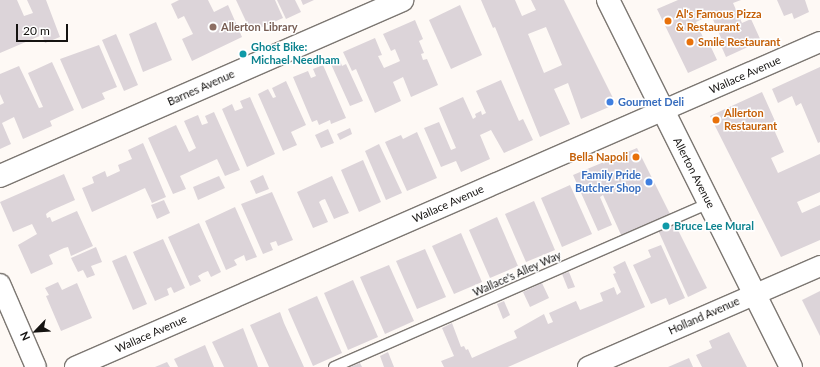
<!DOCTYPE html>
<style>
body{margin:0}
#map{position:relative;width:820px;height:367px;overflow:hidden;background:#fef9f5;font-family:Lato,sans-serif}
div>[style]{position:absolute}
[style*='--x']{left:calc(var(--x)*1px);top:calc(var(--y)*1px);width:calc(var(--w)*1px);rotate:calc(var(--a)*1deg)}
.building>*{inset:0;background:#dcd4d9}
.roads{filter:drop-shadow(1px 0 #7c7772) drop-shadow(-1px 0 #7c7772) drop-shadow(0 1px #7c7772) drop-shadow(0 -1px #7c7772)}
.service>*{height:10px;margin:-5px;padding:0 5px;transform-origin:5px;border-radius:5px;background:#fff}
.minor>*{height:20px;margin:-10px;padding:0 10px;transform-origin:10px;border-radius:10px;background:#fff}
.tertiary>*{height:22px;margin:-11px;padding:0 11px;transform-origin:11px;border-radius:11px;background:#fff}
.secondary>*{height:22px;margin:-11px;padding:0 11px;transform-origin:11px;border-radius:11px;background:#fff}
.dots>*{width:11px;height:11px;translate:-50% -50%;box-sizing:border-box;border:2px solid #fff;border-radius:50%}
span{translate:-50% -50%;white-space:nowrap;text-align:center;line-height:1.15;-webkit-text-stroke:3px #fff;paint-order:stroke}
.food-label{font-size:11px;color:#c56008;font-weight:700}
.left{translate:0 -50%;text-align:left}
.right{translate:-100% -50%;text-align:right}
.education-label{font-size:11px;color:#785e54;font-weight:700}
.culture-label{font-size:11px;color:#0d838f;font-weight:700}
.street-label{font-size:11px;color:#151311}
.shop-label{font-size:11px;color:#366cbe;font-weight:700}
.north{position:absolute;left:16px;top:311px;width:40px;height:40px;-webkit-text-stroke:3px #fff;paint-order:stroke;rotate:245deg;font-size:11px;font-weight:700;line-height:16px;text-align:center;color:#151311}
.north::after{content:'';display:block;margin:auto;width:14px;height:18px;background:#151311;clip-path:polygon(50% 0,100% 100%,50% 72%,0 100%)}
.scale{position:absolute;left:16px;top:24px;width:52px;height:18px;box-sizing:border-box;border:2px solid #151311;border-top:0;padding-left:5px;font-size:12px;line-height:14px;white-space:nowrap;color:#151311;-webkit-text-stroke:3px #fff;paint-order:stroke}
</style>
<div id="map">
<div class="building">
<div style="clip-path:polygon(0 0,17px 0,24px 16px,33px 13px,27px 0,46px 0,60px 37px,45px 43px,42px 35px,0 53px)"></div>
<div style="clip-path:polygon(179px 0,208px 0,214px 12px,228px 5px,242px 37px,192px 61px,182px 39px,193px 34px,184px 16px,178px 19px,171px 4px)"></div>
<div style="clip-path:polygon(236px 0,275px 0,283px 18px,251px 32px)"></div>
<div style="clip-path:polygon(277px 0,295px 0,301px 12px,286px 19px)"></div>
<div style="clip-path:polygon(301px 0,314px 0,303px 5px)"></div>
<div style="clip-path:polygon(evenodd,481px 0,515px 0,522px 16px,536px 10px,531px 0,564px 0,616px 104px,581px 119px,568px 83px,554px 89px,570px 124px,540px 137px,495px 27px,493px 28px,481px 0,546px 27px,562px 65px,544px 73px,528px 34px,546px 27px)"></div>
<div style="clip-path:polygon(678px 0,741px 0,733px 3px,742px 23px,751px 19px,761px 41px,726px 57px,719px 41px,722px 40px,711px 15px,696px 22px,707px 46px,710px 45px,717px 60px,688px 73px,657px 9px)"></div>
<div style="clip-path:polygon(777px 0,805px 0,809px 12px,794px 19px,792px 13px,784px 16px)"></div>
<div style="clip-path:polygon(460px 5px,482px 55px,451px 69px,429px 20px)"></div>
<div style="clip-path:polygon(415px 20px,423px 39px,419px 41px,424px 53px,421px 54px,423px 60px,427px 59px,438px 85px,411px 97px,403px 77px,393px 82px,401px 101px,375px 113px,356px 69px,352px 71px,343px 52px,375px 38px,382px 55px,378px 56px,384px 68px,398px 62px,400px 61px,395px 49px,391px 51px,383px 34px)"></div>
<div style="clip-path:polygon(156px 22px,172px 60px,143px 72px,129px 34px)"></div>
<div style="clip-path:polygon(116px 34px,138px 85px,124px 91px,102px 40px)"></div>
<div style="clip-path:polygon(99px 45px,117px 87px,102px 93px,105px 99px,82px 109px,60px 59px)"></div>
<div style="clip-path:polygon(339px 58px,342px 66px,346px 64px,363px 101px,350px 106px,330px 62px)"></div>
<div style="clip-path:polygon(52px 62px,74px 110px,50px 121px,52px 126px,23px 139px,14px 117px,2px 123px,11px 144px,0 149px,0 105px,4px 103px,0 94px,0 74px,19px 66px,39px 108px,43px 107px,28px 73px)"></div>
<div style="clip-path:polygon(323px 65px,346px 118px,331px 124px,330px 120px,319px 125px,317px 120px,312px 122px,293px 77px,308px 71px,311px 78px,316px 76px,313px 69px)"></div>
<div style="clip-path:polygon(820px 67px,820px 142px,818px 143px,801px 103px,796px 106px,792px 96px,778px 103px,772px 89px)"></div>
<div style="clip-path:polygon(501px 80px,519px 121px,523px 119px,533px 140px,504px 153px,491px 130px,480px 135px,490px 159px,461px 172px,456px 161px,441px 167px,424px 128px,439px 122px,451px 150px,456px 148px,439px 108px,463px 97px,473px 119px,476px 117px,475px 114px,481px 111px,482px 115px,486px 113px,476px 91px)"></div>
<div style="clip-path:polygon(286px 81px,306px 125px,291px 132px,297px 145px,283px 151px,258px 94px,268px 89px,273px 98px,276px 97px,272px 88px)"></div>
<div style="clip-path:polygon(762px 92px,775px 121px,771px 123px,784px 152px,771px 158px,778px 173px,820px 154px,820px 192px,797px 202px,802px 213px,820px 205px,820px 240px,781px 257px,710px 116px)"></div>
<div style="clip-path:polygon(250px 97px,275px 154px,247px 167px,222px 109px,232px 104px,235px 111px,243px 108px,240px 101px)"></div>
<div style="clip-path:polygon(214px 112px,240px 170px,225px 176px,217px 159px,180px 176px,186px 189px,173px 194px,148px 138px,176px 125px,189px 152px,196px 148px,184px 121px,198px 115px,202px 125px,208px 123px,205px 116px)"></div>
<div style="clip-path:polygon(350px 128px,352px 134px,340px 140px,337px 134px)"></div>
<div style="clip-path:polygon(328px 129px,334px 143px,321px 148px,315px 135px)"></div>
<div style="clip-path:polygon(417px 132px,437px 178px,407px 191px,385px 142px,401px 135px,403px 139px)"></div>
<div style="clip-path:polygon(143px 143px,166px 197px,152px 203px,145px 188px,92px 212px,82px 188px,94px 183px,92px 177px,105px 171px,107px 177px,120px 171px,118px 165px,132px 159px,128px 150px)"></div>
<div style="clip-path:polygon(379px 144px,402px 193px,386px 200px,365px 151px)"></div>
<div style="clip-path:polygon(637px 148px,671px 216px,622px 237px,603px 195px,600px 197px,612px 225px,598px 231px,573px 175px)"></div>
<div style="clip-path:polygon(363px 160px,381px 202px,359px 212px,341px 170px)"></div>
<div style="clip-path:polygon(64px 174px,75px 200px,50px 211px,46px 214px,47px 218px,50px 217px,52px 222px,77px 211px,93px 246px,71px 256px,68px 247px,64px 248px,49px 255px,53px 264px,31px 274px,18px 245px,37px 234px,32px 224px,13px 232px,0 202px)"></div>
<div style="clip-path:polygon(263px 175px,269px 189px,256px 194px,250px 181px)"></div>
<div style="clip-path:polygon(219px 176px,225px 188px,198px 200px,193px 187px)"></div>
<div style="clip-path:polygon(332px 176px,349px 213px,334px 219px,325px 199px,322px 200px,319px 202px,328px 222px,313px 228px,297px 192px)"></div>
<div style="clip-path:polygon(570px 185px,592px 234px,562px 247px,541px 198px)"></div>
<div style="clip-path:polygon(272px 192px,293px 240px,278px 246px,276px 241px,270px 243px,273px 250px,263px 254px,241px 204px)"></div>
<div style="clip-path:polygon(164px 200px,170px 213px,157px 219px,151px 205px)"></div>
<div style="clip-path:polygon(534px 201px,555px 250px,526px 262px,505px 214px)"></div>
<div style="clip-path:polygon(235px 207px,257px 257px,246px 261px,244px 255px,234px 260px,237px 265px,226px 270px,205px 221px)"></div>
<div style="clip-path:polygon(497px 217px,518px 266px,490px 278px,469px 230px)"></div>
<div style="clip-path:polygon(674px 222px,707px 288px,688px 297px,658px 230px)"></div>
<div style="clip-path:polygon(199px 223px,221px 272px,211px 277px,208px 271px,203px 273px,198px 276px,201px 281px,190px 286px,168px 237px)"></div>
<div style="clip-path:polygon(461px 233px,482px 282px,454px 294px,432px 246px)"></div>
<div style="clip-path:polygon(163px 239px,185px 288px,174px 293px,171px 287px,167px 289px,169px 295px,155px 301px,133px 252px)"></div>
<div style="clip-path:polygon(661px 245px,685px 298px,669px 305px,666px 298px,651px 304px,633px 265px,651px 257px,648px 250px)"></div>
<div style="clip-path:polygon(96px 247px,102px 262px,91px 266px,95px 275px,87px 278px,83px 270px,78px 272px,71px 258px)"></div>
<div style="clip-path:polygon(425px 249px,446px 297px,417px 309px,396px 261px)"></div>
<div style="clip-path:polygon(126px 255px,147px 304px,133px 310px,112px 261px)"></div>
<div style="clip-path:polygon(625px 261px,645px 307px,508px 367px,444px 367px,441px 361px,454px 356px,442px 328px,452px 323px,461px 347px,464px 346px,466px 350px,468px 349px,472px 358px,517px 338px,514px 331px,544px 314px,548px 324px,553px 322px,549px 313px,576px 301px,580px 310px,603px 301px,600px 293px,614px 287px,617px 295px,621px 292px,613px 274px,616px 273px,613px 267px)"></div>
<div style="clip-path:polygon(389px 265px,414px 321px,385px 334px,360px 277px)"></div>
<div style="clip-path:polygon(569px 272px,575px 287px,568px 289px,562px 274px)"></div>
<div style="clip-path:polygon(353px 280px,378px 337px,348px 350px,324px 293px)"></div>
<div style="clip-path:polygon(58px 282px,62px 290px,77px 283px,92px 318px,61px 331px,46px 296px,49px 295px,45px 288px)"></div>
<div style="clip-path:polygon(542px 283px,549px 298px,530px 307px,523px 292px)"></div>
<div style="clip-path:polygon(820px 291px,820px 336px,802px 300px)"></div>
<div style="clip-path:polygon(317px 296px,342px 353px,313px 366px,288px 309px)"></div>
<div style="clip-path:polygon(504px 301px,510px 315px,503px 319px,497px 304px)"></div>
<div style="clip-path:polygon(280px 312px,284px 323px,304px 367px,269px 367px,255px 336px,250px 325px)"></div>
<div style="clip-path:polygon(243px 328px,258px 367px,224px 367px,212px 342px)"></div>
<div style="clip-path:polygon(729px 332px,747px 367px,702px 367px,696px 355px,712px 348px,709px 341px)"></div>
<div style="clip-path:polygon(205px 345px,214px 367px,178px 367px,174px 359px)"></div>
<div style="clip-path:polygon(388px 352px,394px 367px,384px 367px,380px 356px)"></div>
<div style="clip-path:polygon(689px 358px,693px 367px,668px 367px)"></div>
<div style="clip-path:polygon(167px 362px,170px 367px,155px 367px)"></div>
<div style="clip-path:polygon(360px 363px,362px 367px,350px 367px)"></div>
</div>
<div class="roads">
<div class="service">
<div style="--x:334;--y:367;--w:409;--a:-23.6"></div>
</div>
<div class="minor">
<div style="--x:0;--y:284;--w:90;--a:66.6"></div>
<div style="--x:75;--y:367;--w:813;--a:-23.57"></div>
<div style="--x:588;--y:367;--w:253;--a:-23.5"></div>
</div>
<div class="tertiary">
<div style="--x:0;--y:176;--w:439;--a:-23.6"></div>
</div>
<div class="secondary">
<div style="--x:608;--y:0;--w:410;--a:63.5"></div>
</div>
</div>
<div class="dots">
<div style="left:668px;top:21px;background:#e8710a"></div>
<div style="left:213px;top:27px;background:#8d6e63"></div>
<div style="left:690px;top:42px;background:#e8710a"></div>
<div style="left:243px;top:54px;background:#0f9aa8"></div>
<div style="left:610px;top:102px;background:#3f7fe0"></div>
<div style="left:716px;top:120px;background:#e8710a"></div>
<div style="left:636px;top:157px;background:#e8710a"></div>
<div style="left:649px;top:182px;background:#3f7fe0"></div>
<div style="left:666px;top:226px;background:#0f9aa8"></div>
</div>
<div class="food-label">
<span class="left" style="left:676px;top:21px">Al's Famous Pizza<br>&amp; Restaurant</span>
<span class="left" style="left:698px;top:42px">Smile Restaurant</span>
<span class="left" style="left:724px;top:120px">Allerton<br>Restaurant</span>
<span class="right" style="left:628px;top:157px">Bella Napoli</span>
</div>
<div class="education-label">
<span class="left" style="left:221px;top:27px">Allerton Library</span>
</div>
<div class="culture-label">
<span class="left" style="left:251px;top:54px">Ghost Bike:<br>Michael Needham</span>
<span class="left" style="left:674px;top:226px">Bruce Lee Mural</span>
</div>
<div class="street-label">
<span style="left:745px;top:75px;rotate:-24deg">Wallace Avenue</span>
<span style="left:201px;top:88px;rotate:-24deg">Barnes Avenue</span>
<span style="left:694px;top:173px;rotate:63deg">Allerton Avenue</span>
<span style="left:448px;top:204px;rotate:-24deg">Wallace Avenue</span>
<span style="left:517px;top:274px;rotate:-24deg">Wallace's Alley Way</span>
<span style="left:704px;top:316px;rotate:-24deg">Holland Avenue</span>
<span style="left:151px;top:334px;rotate:-24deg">Wallace Avenue</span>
</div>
<div class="shop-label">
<span class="left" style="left:618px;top:102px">Gourmet Deli</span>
<span class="right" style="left:641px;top:182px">Family Pride<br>Butcher Shop</span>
</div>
<div class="north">N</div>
<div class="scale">20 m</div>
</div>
